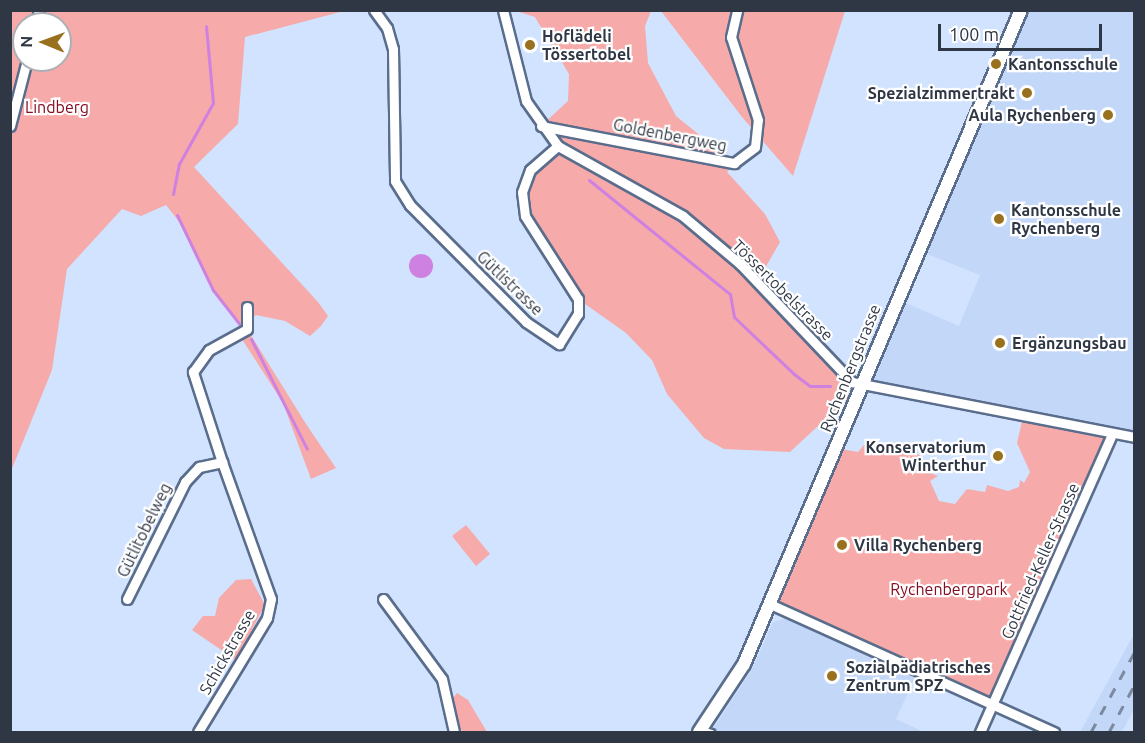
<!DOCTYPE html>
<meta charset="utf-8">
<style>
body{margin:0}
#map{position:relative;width:1145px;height:743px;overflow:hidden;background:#d1e3ff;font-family:Ubuntu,sans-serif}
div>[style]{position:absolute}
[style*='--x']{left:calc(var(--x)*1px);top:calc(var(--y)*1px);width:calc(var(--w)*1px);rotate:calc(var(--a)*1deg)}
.built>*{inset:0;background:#c3d7f9}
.green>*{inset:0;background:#f6aaa9}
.water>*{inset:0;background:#cf81e1}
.round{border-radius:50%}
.stream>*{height:3px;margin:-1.5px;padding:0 1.5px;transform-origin:1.5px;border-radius:1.5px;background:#cf81e1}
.roads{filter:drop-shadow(2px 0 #5a6d8c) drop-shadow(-2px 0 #5a6d8c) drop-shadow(0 2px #5a6d8c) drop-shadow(0 -2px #5a6d8c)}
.service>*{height:4.5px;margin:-2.25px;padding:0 2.25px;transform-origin:2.25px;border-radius:2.25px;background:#fff}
.minor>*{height:9px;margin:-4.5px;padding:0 4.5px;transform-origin:4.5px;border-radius:4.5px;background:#fff}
.tertiary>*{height:12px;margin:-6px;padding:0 6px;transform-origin:6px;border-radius:6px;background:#fff}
.rail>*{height:3px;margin-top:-1.5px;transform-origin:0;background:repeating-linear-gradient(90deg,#7d899e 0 10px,transparent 0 20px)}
.dots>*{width:16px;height:16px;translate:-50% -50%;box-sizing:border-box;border:3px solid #fff;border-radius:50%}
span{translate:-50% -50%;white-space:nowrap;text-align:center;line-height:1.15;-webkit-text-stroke:4.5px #fff;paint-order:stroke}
.poi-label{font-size:16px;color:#2f3745;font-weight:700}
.left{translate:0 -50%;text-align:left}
.right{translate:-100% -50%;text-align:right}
.park-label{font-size:16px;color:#840d22}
.street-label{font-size:16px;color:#2f3745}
.frame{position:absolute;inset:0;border:12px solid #2f3745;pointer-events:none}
.north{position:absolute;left:12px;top:12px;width:60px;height:60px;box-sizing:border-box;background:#fff;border:2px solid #acafb5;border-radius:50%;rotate:271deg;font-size:16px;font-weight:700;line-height:24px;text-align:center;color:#2f3745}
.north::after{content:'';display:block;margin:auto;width:21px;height:27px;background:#99701d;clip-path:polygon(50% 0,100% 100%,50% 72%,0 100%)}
.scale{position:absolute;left:938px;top:24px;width:164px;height:27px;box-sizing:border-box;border:3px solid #2f3745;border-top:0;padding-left:8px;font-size:18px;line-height:21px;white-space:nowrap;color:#2f3745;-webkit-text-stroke:4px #fff;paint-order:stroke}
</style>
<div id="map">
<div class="built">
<div style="clip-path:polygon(1021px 11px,1134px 11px,1134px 437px,872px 385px,906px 303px,959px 326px,980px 275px,917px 250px)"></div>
<div style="clip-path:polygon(786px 618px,916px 675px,896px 719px,924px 732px,711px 732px,751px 671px,773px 622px)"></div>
<div style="clip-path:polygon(1134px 634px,1134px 709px,1122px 732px,1080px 732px)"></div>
</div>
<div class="green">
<div style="clip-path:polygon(evenodd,11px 11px,344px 11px,245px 37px,238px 124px,194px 167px,318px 302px,328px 316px,321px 326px,310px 336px,285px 321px,256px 315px,241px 326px,213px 290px,184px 228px,166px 205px,141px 216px,122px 209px,67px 269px,52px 370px,11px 471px,11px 11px,24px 24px,60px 24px,60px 60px,24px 60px,24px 24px)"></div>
<div style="clip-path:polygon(516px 11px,651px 11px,645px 26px,648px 63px,676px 116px,734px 163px,727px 172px,765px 214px,780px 242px,756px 284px,852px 382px,847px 399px,790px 452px,724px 449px,704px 438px,667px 394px,652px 360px,626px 333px,578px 299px,525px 216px,522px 192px,530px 170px,557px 146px,541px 126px,568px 101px,569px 74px,535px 17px)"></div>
<div style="clip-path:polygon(661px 11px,845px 11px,793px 176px,742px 117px)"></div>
<div style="clip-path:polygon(247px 329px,306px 424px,336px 468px,311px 479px,283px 403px,240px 336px)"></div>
<div style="clip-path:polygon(1023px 417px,1112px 434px,993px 703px,770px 604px,835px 448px,858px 452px,864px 445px,920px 455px,920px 469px,938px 476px,930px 481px,939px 501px,955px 504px,967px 489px,985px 492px,987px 485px,1008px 491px,1019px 487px,1020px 480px,1024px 483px,1030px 472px,1017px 443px)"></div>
<div style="clip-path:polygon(466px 525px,490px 554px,476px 566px,452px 536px)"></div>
<div style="clip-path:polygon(251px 579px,265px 605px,236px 660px,192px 630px,203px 616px,215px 616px,219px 598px,236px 580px)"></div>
<div style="clip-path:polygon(457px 693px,468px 700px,487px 732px,462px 731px,449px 703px)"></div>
</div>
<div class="water">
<div class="round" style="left:409px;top:254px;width:24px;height:24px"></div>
</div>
<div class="stream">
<div style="--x:589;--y:180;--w:181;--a:39"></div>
<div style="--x:730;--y:294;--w:23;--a:80"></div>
<div style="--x:734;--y:317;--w:83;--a:43.5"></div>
<div style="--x:794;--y:374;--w:20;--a:37"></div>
<div style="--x:810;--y:386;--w:20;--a:0"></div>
<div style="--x:173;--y:194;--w:31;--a:-79"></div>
<div style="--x:179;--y:164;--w:70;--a:-60.9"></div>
<div style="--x:213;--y:103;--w:77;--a:-95.2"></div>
<div style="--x:177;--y:215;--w:83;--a:64.4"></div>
<div style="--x:213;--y:290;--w:46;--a:52.1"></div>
<div style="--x:251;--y:339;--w:123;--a:63"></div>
</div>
<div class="roads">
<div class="service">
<div style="--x:702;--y:729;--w:10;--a:17"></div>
</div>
<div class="minor">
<div style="--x:374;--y:10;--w:22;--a:54"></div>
<div style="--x:387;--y:28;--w:22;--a:74"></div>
<div style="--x:393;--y:49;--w:132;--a:89.1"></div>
<div style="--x:395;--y:181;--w:28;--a:58"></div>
<div style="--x:410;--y:205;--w:165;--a:45.2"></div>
<div style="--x:526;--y:322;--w:40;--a:34"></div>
<div style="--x:559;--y:344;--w:36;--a:-58"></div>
<div style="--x:578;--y:314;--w:15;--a:-90"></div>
<div style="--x:578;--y:299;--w:98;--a:-122.6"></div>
<div style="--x:525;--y:216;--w:24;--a:-97"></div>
<div style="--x:522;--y:192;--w:23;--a:-70"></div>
<div style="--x:530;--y:170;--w:37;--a:-41"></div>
<div style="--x:503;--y:10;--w:94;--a:75.8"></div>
<div style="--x:526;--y:101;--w:55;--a:54.6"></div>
<div style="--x:558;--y:146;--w:143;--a:29.2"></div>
<div style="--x:683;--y:216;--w:75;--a:40.1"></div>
<div style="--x:740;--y:264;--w:163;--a:46.5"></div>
<div style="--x:852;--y:382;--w:287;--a:11"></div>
<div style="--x:36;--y:24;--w:14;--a:-78"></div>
<div style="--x:10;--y:126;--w:68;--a:-75.6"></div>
<div style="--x:541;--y:126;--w:197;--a:10.9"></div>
<div style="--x:734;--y:163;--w:26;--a:-37"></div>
<div style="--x:755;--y:147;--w:27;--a:-84"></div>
<div style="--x:758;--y:120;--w:87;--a:-108"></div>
<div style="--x:731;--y:37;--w:28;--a:-77"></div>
<div style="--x:222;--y:462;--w:95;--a:-107.9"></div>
<div style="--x:193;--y:372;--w:27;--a:-54"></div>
<div style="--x:209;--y:350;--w:43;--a:-28.9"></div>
<div style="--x:247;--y:329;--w:22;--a:-90"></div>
<div style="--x:127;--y:599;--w:131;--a:-63.6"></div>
<div style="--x:185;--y:482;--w:21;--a:-47"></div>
<div style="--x:199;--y:467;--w:24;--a:-12"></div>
<div style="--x:222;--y:462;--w:145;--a:70.3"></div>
<div style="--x:271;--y:599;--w:19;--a:102"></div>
<div style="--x:267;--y:618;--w:133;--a:121.2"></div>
<div style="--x:383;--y:599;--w:99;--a:53.6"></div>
<div style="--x:442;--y:679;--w:54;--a:77.2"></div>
<div style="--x:770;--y:604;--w:312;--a:24.3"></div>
<div style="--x:980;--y:732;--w:326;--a:-66.1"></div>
</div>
<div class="tertiary">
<div style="--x:699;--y:732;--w:82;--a:-56.5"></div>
<div style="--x:744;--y:664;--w:710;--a:-67.05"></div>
</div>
</div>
<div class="rail">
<div style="--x:1091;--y:732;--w:90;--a:-61.4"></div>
<div style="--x:1109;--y:732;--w:52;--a:-61.5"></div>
</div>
<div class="dots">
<div style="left:530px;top:45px;background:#99701d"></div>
<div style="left:996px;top:64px;background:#99701d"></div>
<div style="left:1027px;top:93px;background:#99701d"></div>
<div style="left:1108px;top:115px;background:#99701d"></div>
<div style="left:999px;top:219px;background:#99701d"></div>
<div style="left:1000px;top:343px;background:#99701d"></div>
<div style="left:998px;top:456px;background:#99701d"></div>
<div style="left:842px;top:545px;background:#99701d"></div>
<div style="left:832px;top:676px;background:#99701d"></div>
</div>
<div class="poi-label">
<span class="left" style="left:542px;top:45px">Hoflädeli<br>Tössertobel</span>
<span class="left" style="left:1008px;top:64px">Kantonsschule</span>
<span class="right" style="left:1015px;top:93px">Spezialzimmertrakt</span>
<span class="right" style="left:1096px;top:115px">Aula Rychenberg</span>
<span class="left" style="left:1011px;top:219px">Kantonsschule<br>Rychenberg</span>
<span class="left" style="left:1012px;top:343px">Ergänzungsbau</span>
<span class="right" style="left:986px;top:456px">Konservatorium<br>Winterthur</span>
<span class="left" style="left:854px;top:545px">Villa Rychenberg</span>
<span class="left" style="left:846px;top:676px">Sozialpädiatrisches<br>Zentrum SPZ</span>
</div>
<div class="park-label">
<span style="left:57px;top:107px">Lindberg</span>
<span style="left:949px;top:589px">Rychenbergpark</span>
</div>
<div class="street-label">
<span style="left:670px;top:135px;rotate:11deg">Goldenbergweg</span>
<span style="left:510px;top:283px;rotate:44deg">Gütlistrasse</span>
<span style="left:783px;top:290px;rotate:45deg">Tössertobelstrasse</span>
<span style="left:850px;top:368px;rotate:-68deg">Rychenbergstrasse</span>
<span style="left:144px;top:530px;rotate:-64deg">Gütlitobelweg</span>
<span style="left:1040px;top:561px;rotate:-66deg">Gottfried-Keller-Strasse</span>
<span style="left:227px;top:652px;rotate:-60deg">Schickstrasse</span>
</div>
<div class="frame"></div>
<div class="north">N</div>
<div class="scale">100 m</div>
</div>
